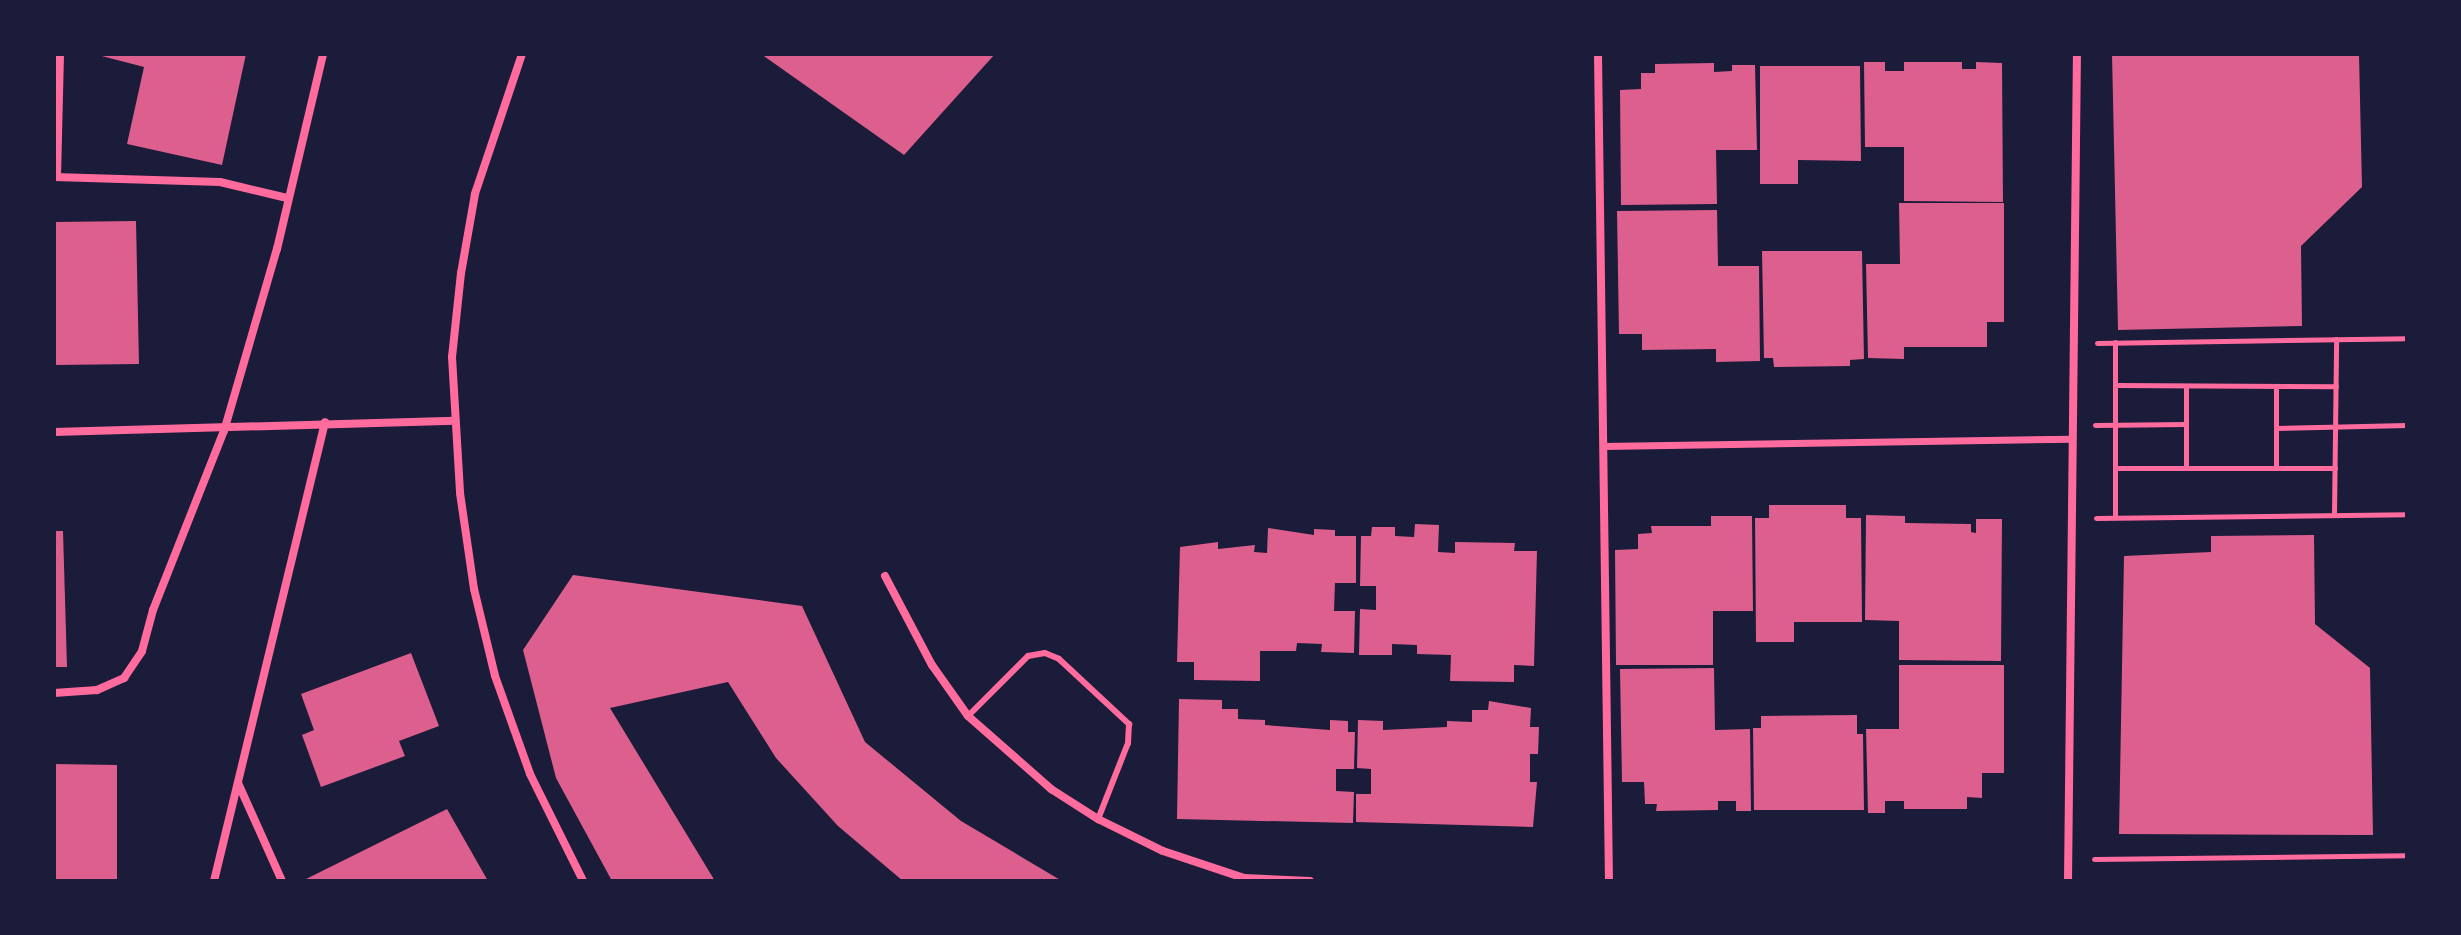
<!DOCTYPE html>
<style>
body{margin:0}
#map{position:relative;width:2461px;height:935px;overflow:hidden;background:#1b1b3a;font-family:Lato,sans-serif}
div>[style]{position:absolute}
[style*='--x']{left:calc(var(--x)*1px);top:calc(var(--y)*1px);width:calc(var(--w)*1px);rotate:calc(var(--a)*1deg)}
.building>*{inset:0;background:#dd5f8e}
.path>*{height:5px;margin:-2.5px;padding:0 2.5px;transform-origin:2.5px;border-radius:2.5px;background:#ff6b9d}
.service>*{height:6px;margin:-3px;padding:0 3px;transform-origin:3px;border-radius:3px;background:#ff6b9d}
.pedestrian>*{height:7px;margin:-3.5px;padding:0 3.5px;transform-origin:3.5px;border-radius:3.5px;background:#ff6b9d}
.minor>*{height:8px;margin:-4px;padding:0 4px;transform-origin:4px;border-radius:4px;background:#ff6b9d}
span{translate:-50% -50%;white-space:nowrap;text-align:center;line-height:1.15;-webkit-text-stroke:6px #1b1b3a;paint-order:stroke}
.frame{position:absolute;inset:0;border:56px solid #1b1b3a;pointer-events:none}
</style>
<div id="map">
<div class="building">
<div style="clip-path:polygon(94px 54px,246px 54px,222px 165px,127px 144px,144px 67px)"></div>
<div style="clip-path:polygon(761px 54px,995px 54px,904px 155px)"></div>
<div style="clip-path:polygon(2112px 54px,2359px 54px,2362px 187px,2301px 246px,2302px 326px,2118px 330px)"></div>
<div style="clip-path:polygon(1864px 62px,1885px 62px,1885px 71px,1904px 71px,1904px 62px,1962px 62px,1962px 69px,1976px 69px,1976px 62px,2002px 63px,2003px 202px,1904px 201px,1904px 147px,1865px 147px)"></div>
<div style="clip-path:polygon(1714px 63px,1714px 72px,1732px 71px,1732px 65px,1755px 65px,1757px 150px,1716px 150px,1717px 204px,1621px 205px,1620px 90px,1641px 89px,1641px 73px,1655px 73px,1655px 64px)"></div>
<div style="clip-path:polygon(1760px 66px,1860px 66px,1861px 161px,1798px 160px,1798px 184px,1760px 184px)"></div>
<div style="clip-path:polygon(1899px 203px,2004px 203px,2004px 322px,1987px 322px,1987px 347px,1904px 347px,1904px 359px,1868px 358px,1866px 264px,1900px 264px)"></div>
<div style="clip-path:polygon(1717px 210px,1718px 266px,1759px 266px,1760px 361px,1716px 362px,1716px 349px,1642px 350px,1642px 334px,1619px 334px,1617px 211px)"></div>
<div style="clip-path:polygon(136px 221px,139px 364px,54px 365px,54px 222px)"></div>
<div style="clip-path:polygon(1762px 251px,1862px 251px,1864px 359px,1850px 360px,1850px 366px,1774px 367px,1773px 358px,1764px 358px)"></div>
<div style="clip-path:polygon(1769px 505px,1846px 505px,1846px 518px,1861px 518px,1862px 622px,1794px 622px,1794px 642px,1756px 642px,1755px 518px,1769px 518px)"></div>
<div style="clip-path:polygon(1866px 515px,1905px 516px,1905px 523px,1971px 524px,1971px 532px,1976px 533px,1976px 519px,2002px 519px,2001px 661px,1899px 660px,1899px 621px,1865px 620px)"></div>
<div style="clip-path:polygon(1711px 516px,1752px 516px,1753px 611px,1713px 611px,1713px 665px,1616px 665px,1615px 550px,1638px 549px,1638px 534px,1652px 533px,1651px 526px,1711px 526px)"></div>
<div style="clip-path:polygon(1415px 524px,1439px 525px,1438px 552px,1455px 553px,1455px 542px,1515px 543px,1514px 551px,1537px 551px,1534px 666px,1514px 665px,1514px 682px,1450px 681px,1451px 655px,1417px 654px,1417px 645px,1392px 644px,1392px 655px,1359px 655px,1360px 609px,1376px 610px,1376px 586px,1360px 586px,1361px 536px,1371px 536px,1372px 527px,1395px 527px,1395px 536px,1414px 537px)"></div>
<div style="clip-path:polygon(1268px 528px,1314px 535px,1314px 529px,1335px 530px,1335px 536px,1356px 536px,1356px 583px,1335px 583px,1334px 611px,1355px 611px,1354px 653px,1321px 652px,1322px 644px,1297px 643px,1296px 651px,1260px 651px,1260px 681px,1194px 680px,1194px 662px,1177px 662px,1180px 547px,1218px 542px,1218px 549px,1255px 545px,1254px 552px,1267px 553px)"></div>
<div style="clip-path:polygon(54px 531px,63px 531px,67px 667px,54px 667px)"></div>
<div style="clip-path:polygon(2314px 535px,2315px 624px,2370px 668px,2373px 835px,2119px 834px,2124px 556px,2211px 552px,2211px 536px)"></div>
<div style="clip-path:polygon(573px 575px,802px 606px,865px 742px,961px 821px,1062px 881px,903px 881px,838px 826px,776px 758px,728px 682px,610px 708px,715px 881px,612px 881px,556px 778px,523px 650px)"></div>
<div style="clip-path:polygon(411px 653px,439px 726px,399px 741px,405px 756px,321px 787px,302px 735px,314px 730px,301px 694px)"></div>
<div style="clip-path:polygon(1899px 665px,2004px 665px,2004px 773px,1982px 773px,1982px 798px,1967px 797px,1967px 809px,1904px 809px,1904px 801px,1885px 801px,1885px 813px,1868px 813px,1866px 729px,1899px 729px)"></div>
<div style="clip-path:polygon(1714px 668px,1715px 730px,1750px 729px,1751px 811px,1736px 811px,1736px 801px,1718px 801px,1718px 810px,1656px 811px,1657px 804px,1645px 804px,1644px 782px,1622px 782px,1620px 669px)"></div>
<div style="clip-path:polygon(1179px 699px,1222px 700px,1222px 709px,1238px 709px,1238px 719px,1265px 720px,1265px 725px,1330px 730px,1330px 720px,1348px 721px,1348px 732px,1355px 732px,1354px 769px,1336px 769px,1336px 791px,1354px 792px,1353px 823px,1177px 819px)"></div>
<div style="clip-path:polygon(1489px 701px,1531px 708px,1530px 727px,1539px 727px,1538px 754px,1530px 754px,1530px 782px,1537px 782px,1533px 827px,1356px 822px,1356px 794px,1371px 794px,1371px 769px,1357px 768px,1358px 720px,1383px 721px,1383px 730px,1447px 727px,1447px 721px,1472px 722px,1472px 710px,1488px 710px)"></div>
<div style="clip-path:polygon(1857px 715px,1857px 734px,1863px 734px,1864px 810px,1754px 810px,1753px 728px,1761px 728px,1761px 716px)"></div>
<div style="clip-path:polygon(54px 764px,117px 765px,117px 881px,54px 881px)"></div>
<div style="clip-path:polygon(447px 809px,488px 881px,302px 881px)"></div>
</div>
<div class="path">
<div style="--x:2115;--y:342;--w:175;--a:90"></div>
<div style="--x:2097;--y:343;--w:310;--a:-0.9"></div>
<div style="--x:2115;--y:385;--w:221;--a:0.3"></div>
<div style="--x:2186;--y:386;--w:82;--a:90"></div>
<div style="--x:2276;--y:386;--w:82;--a:90"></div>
<div style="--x:2095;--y:425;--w:91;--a:-0.6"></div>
<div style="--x:2276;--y:428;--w:131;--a:-1.3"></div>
<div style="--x:2116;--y:468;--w:219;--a:0"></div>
<div style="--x:2334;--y:515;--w:176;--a:-89.3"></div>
<div style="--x:2096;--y:518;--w:311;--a:-0.7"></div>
<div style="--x:2094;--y:859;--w:313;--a:-0.7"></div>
</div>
<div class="service">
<div style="--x:968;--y:716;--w:85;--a:-45"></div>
<div style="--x:1028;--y:656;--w:17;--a:-10"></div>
<div style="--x:1045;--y:653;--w:15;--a:23"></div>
<div style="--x:1059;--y:659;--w:96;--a:42.9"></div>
<div style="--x:1129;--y:724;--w:19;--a:93"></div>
<div style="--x:1128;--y:743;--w:82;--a:111.5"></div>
</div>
<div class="pedestrian">
<div style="--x:1603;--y:446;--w:468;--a:-0.9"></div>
</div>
<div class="minor">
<div style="--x:522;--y:54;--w:148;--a:108.6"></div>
<div style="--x:475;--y:194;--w:80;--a:100"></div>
<div style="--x:461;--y:273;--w:84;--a:96.1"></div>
<div style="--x:452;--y:357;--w:136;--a:86.6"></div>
<div style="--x:460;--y:493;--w:97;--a:81.7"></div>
<div style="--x:474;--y:589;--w:89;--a:76.4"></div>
<div style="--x:495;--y:676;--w:104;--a:70.3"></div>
<div style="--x:530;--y:774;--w:119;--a:63.6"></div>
<div style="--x:1598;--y:54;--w:827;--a:89.24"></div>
<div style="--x:54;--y:177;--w:166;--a:1.7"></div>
<div style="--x:220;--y:182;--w:69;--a:13.4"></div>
<div style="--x:57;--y:177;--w:123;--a:-88.6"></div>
<div style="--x:54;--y:432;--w:401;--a:-1.6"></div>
<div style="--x:885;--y:576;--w:101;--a:62.2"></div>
<div style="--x:932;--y:665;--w:62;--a:54.8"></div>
<div style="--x:968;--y:716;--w:111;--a:41.3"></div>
<div style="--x:1051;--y:789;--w:56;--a:32.6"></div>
<div style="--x:1098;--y:819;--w:72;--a:26.2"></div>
<div style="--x:1163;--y:851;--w:85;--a:18.4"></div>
<div style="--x:1244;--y:878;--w:66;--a:2.6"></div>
<div style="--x:54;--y:693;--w:43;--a:-4"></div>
<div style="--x:97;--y:690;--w:30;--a:-24"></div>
<div style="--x:124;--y:678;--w:32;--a:-56"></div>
<div style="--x:142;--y:651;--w:42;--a:-75"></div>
<div style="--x:153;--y:610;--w:193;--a:-68.4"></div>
<div style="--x:224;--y:431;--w:190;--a:-73.8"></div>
<div style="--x:277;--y:249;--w:200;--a:-76.7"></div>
<div style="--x:238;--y:783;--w:107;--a:65.8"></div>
<div style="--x:214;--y:881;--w:472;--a:-76.4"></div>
<div style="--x:2068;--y:881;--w:827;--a:-89.38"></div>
</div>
<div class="frame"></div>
</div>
